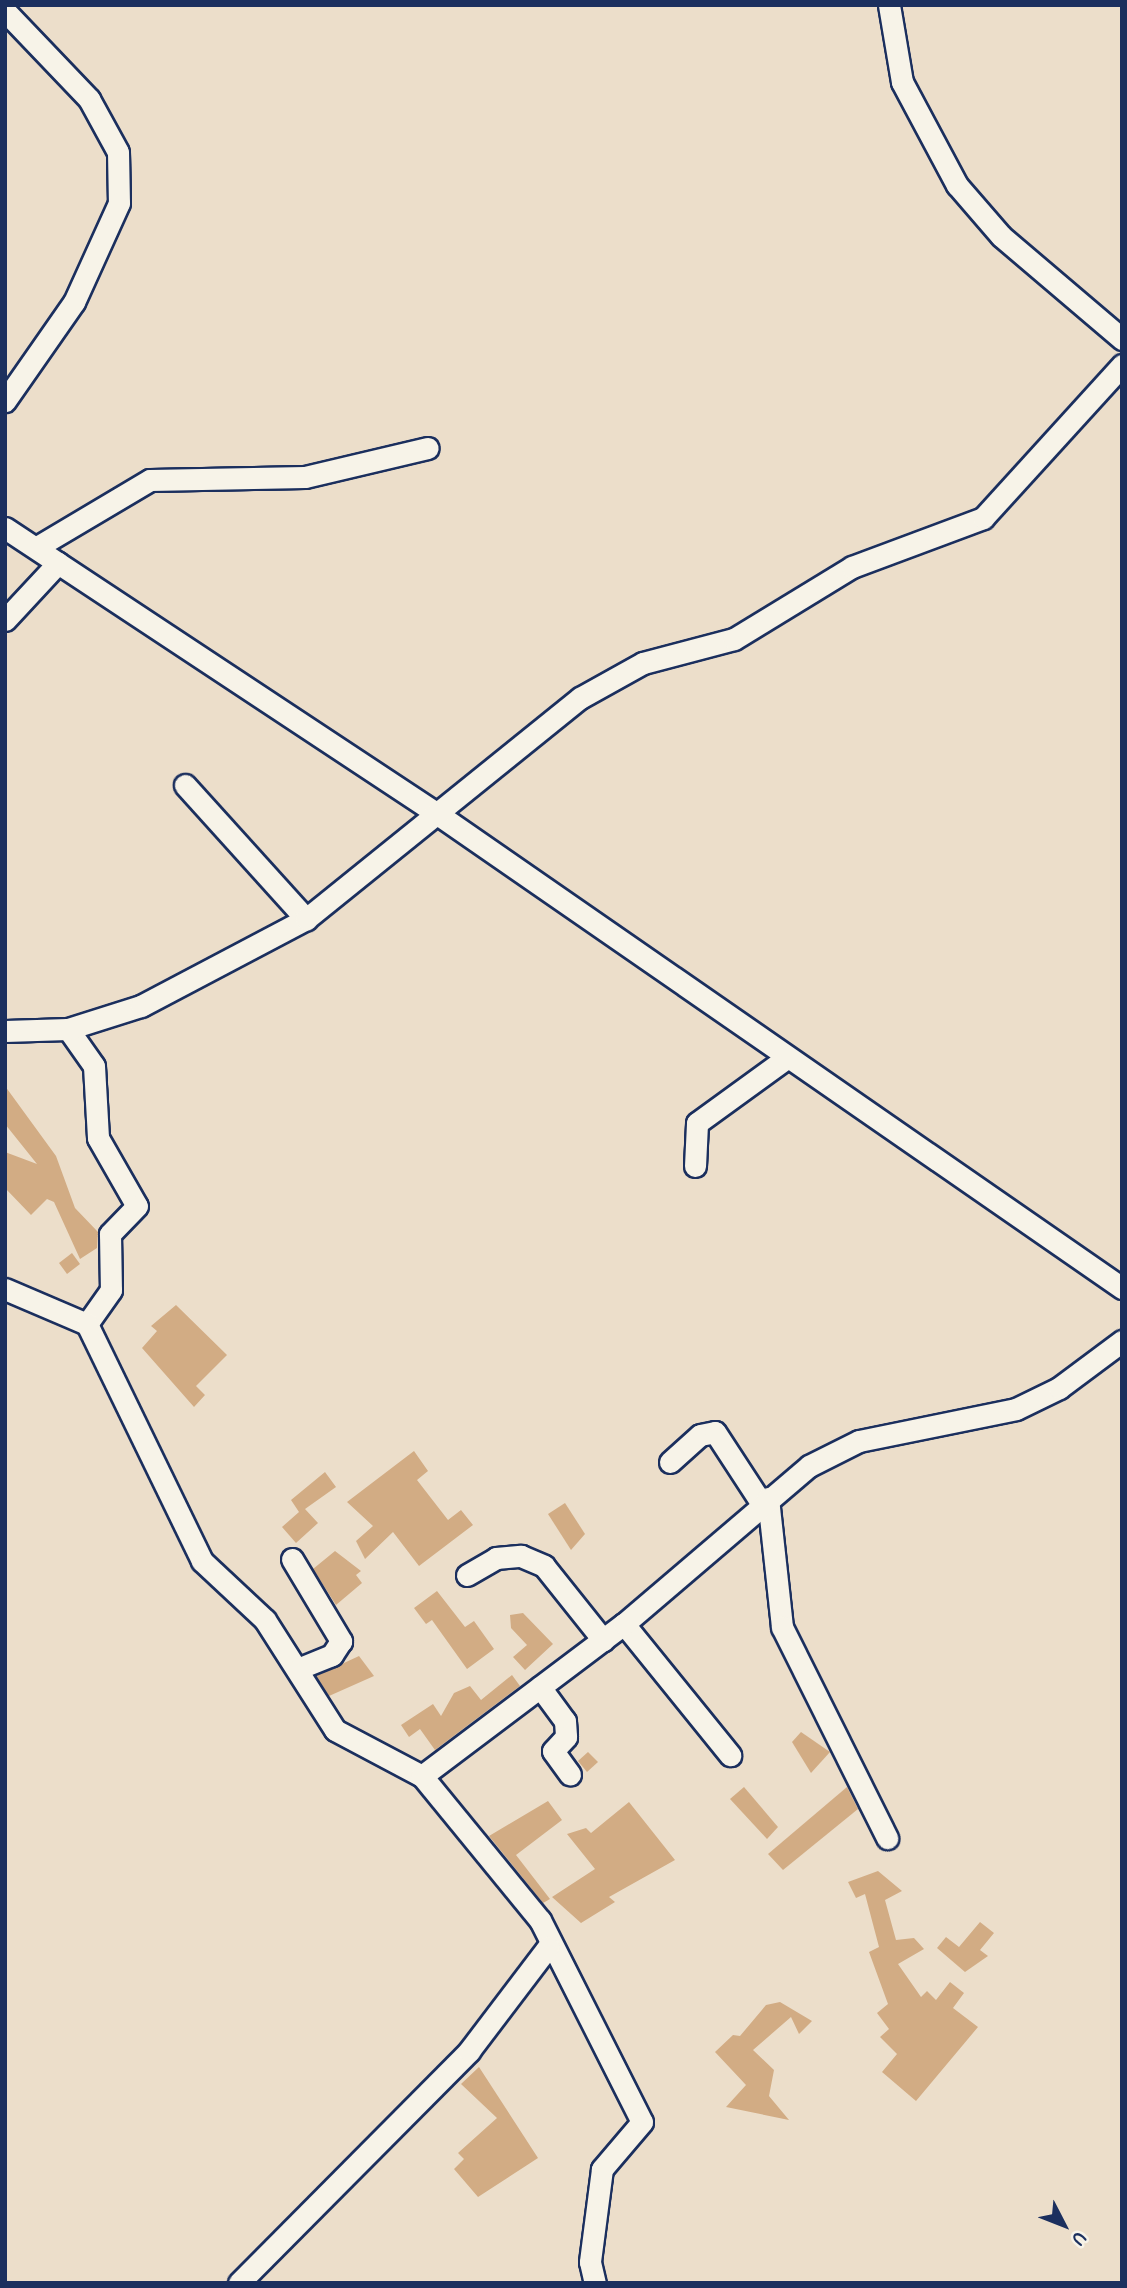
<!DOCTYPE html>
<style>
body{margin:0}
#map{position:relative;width:1127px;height:2288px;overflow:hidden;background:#ecdeca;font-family:"Patrick Hand",sans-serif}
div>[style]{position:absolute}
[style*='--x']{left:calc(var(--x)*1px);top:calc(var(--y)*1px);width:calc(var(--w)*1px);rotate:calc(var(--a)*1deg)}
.building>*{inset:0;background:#d2ac84}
.roads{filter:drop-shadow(2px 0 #1b2f5e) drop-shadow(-2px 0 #1b2f5e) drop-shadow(0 2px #1b2f5e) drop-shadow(0 -2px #1b2f5e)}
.minor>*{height:21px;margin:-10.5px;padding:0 10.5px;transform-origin:10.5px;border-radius:10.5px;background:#f7f3e8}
span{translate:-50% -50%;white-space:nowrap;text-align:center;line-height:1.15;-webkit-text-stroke:5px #f7f3e8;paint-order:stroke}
.frame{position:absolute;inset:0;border:7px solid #1b2f5e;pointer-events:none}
.north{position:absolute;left:1029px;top:2190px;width:70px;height:70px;-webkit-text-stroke:5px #f7f3e8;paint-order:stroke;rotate:132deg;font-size:19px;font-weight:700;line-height:28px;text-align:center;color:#1b2f5e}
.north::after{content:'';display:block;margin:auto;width:24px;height:32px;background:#1b2f5e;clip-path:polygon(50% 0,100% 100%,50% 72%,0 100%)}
</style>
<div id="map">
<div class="building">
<div style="clip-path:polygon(5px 1086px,56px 1156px,75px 1208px,98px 1232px,97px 1248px,80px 1259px,54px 1202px,47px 1199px,31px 1215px,5px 1188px,5px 1152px,37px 1164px,5px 1124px)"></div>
<div style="clip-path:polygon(72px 1253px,80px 1264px,67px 1274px,59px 1263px)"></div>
<div style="clip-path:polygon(176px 1305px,227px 1355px,196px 1386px,205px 1395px,194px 1407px,142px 1348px,157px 1331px,151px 1326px)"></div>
<div style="clip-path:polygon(414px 1451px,428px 1471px,417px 1480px,448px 1520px,461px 1510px,473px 1525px,419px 1566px,393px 1532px,365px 1559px,356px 1541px,373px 1526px,347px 1502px)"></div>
<div style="clip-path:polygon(325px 1472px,336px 1487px,305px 1509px,318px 1523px,296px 1543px,282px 1527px,299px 1512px,291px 1500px)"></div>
<div style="clip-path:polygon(565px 1503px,585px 1534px,571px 1550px,548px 1514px)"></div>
<div style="clip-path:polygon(335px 1551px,361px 1571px,356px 1575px,362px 1583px,336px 1605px,313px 1569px)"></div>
<div style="clip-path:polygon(437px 1591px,465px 1627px,474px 1621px,494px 1649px,467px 1669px,432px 1620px,426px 1624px,414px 1608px)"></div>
<div style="clip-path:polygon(523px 1613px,553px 1644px,525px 1670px,513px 1657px,527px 1645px,511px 1628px,510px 1615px)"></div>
<div style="clip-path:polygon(359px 1656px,374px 1676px,329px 1696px,316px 1676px)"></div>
<div style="clip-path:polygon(512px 1675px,520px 1686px,435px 1750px,420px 1729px,409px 1737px,401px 1725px,433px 1704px,441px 1716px,454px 1693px,470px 1686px,481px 1700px)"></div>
<div style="clip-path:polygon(801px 1732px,830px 1752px,811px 1773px,792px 1742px)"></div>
<div style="clip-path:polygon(588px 1752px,598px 1762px,587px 1772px,578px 1761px)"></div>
<div style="clip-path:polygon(744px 1787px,778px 1827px,767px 1839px,730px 1799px)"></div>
<div style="clip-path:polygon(847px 1787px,858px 1809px,783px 1870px,768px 1854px)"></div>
<div style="clip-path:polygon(548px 1801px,562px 1820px,516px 1855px,550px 1899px,543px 1903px,489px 1836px)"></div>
<div style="clip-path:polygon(629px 1802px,675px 1860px,609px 1897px,615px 1902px,581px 1923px,552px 1897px,595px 1869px,567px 1834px,586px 1828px,591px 1833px)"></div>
<div style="clip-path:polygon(878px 1871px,902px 1891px,885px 1900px,896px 1940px,914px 1938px,924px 1949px,898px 1964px,921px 1997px,927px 1991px,936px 2000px,950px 1982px,964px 1993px,953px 2008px,978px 2027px,916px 2101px,882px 2072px,897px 2054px,880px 2037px,889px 2029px,877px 2013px,888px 2004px,869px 1952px,879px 1947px,865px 1894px,856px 1898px,848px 1882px)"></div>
<div style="clip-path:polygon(980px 1922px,994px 1933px,980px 1950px,988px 1956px,965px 1972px,937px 1948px,946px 1937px,959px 1947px)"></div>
<div style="clip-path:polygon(780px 2002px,812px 2021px,799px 2034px,791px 2017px,753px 2050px,774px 2070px,769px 2096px,789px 2120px,726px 2107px,746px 2085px,715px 2052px,733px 2035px,740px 2036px,766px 2005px)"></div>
<div style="clip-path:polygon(479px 2067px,538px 2158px,478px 2197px,454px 2169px,464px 2159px,458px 2153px,497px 2118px,461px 2084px)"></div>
</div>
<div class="roads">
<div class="minor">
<div style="--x:889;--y:5;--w:78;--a:80.4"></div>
<div style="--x:902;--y:82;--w:117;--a:61.9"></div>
<div style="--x:957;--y:185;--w:67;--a:49.2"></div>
<div style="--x:1001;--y:236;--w:159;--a:40.4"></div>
<div style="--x:5;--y:11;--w:122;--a:46.3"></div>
<div style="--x:89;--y:99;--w:60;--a:61.3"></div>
<div style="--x:118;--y:152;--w:51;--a:88.9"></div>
<div style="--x:119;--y:203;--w:109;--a:114.4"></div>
<div style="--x:74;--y:302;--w:121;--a:124.9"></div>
<div style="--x:5;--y:528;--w:520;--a:33.48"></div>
<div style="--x:439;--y:815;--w:831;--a:34.7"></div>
<div style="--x:37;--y:547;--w:131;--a:-30.7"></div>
<div style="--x:150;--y:480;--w:155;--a:-1.1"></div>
<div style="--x:305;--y:477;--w:126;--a:-13.3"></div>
<div style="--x:5;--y:620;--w:78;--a:-47.1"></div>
<div style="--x:185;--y:785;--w:181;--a:47.9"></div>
<div style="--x:68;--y:1029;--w:45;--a:54.9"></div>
<div style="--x:94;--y:1066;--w:72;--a:86.8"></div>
<div style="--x:98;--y:1138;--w:78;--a:60.2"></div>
<div style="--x:137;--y:1206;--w:39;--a:134"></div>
<div style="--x:110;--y:1234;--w:56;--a:89"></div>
<div style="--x:111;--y:1290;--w:42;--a:125.2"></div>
<div style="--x:5;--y:1031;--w:63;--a:-1.8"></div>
<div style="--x:68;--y:1029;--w:77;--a:-17.5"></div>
<div style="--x:141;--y:1006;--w:187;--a:-27.8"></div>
<div style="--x:306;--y:919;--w:352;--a:-38.9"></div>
<div style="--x:580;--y:698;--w:72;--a:-29.1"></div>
<div style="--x:643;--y:663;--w:94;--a:-14.8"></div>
<div style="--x:734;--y:639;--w:138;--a:-31.4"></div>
<div style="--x:852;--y:567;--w:140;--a:-20.5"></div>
<div style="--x:983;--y:518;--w:207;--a:-47.7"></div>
<div style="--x:695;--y:1166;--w:43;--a:-87.3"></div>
<div style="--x:697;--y:1123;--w:112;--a:-36"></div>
<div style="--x:5;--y:1289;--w:89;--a:23.1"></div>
<div style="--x:87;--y:1324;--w:263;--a:64.1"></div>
<div style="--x:202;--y:1561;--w:86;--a:43.1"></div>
<div style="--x:265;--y:1620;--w:130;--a:57.5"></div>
<div style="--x:335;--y:1730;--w:98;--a:27.9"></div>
<div style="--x:422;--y:1776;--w:186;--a:50.7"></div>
<div style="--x:540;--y:1920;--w:226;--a:63.2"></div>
<div style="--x:642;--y:2122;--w:62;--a:130.4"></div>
<div style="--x:602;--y:2169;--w:94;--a:97.4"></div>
<div style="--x:590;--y:2262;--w:22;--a:77"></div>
<div style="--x:670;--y:1462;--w:40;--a:-42"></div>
<div style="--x:700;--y:1435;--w:15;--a:-11"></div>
<div style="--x:715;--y:1432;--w:86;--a:56.9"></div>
<div style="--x:768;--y:1498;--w:130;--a:83.8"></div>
<div style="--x:782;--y:1627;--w:236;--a:63.5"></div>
<div style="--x:292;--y:1559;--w:96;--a:59.1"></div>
<div style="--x:341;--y:1641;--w:17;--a:123"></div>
<div style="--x:332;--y:1655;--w:35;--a:158"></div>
<div style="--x:467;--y:1575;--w:34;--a:-30"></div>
<div style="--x:496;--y:1558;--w:25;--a:-5"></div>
<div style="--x:521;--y:1556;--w:25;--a:23"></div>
<div style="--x:544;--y:1566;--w:95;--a:51.4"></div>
<div style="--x:624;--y:1624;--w:169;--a:51"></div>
<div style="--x:540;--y:1687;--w:42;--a:53.7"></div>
<div style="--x:565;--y:1721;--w:16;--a:86"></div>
<div style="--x:566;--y:1737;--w:19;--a:133"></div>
<div style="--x:553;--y:1751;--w:29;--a:54"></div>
<div style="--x:422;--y:1776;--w:253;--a:-37"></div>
<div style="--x:624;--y:1624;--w:243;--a:-40.5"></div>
<div style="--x:809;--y:1466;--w:56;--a:-26.6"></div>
<div style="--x:859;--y:1441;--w:160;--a:-11.5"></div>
<div style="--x:1016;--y:1409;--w:48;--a:-26"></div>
<div style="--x:1059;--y:1388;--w:79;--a:-36.7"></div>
<div style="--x:239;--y:2283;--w:327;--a:-45.2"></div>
<div style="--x:469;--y:2051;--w:131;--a:-52.8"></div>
</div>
</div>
<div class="frame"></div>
<div class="north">U</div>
</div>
